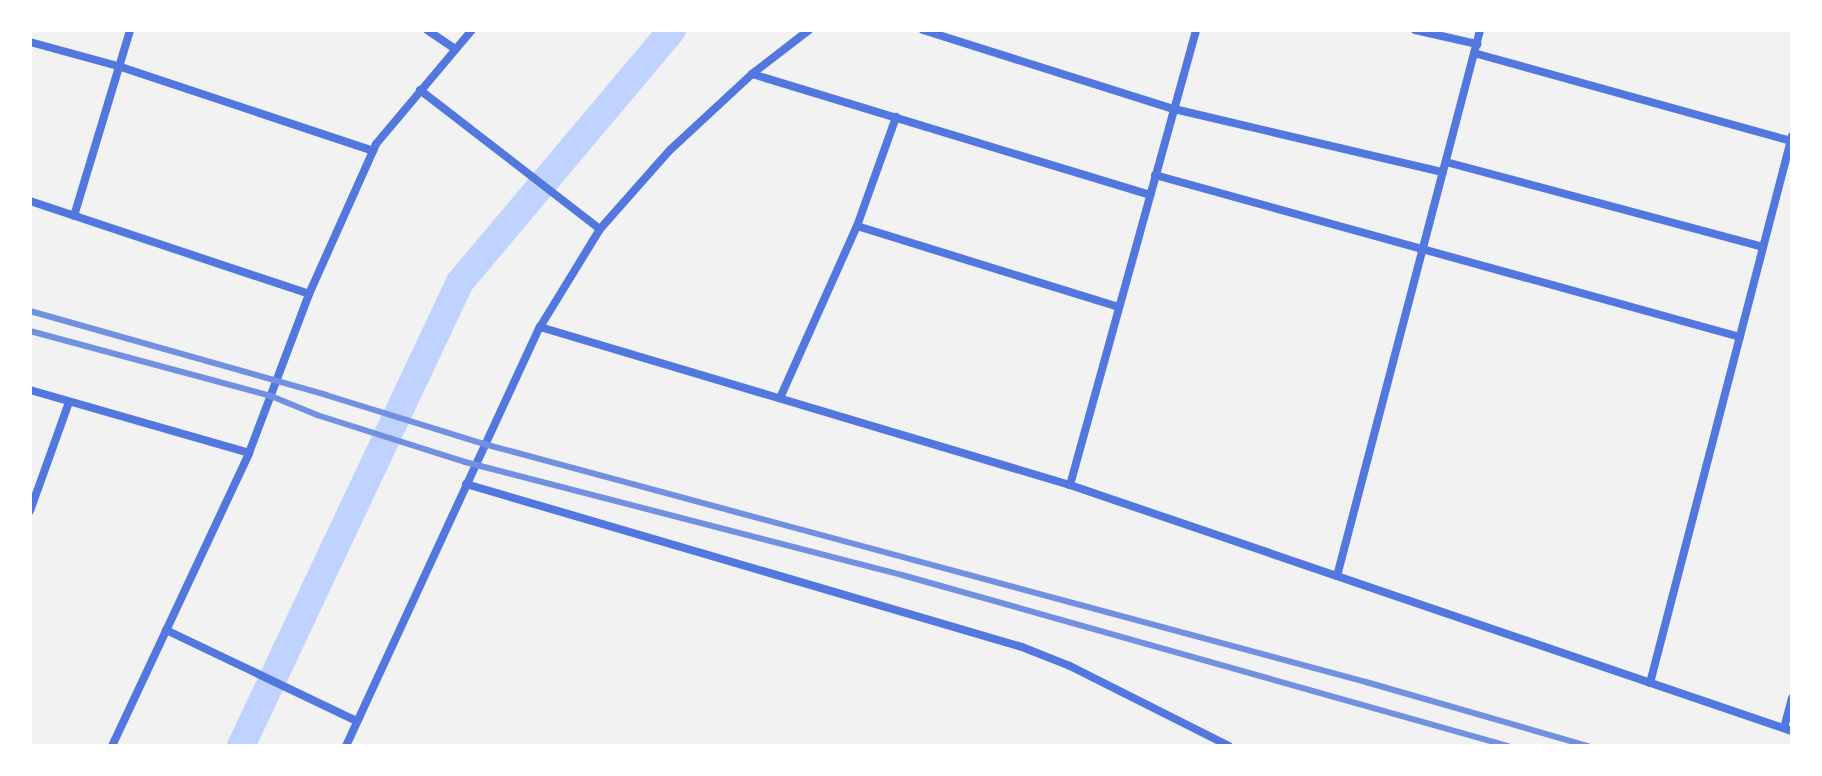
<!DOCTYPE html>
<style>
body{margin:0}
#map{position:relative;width:1822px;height:776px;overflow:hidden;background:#f2f2f2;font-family:Rubik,sans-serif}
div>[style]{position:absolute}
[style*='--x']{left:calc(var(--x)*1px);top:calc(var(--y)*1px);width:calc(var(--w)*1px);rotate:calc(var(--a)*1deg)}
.canal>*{height:28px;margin:-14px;padding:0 14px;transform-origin:14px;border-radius:14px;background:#bfd3fe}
.minor>*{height:8px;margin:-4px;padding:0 4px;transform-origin:4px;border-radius:4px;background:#5277de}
.rail>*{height:6px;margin:-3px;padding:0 3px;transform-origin:3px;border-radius:3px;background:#7290e2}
span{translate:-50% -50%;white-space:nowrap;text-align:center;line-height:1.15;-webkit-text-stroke:7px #fff;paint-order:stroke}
.frame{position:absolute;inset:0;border:32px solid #fff;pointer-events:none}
</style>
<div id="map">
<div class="canal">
<div style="--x:241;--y:746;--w:513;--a:-64.73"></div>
<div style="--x:460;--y:282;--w:329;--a:-49.9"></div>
</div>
<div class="minor">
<div style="--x:427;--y:30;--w:32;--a:34"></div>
<div style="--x:923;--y:30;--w:263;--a:17.5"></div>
<div style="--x:1174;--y:109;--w:276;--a:13.2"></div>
<div style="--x:1415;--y:30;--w:64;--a:12.7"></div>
<div style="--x:30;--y:42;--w:91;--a:15.3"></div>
<div style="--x:118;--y:66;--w:269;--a:18.4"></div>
<div style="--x:1474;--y:53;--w:329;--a:15.5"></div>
<div style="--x:752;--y:74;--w:416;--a:16.9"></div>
<div style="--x:420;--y:90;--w:227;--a:37.7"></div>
<div style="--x:1446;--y:162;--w:328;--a:15"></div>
<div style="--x:1155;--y:175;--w:607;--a:15.48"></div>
<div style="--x:30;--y:201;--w:294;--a:18.4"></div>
<div style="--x:74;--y:216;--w:194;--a:-73.2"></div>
<div style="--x:857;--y:226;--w:274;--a:17.2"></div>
<div style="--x:540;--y:327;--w:553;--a:16.6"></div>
<div style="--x:1070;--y:485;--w:763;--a:18.82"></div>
<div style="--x:30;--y:390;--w:228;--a:16"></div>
<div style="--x:780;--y:398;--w:188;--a:-65.9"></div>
<div style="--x:857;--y:226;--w:116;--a:-70.3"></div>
<div style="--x:466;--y:484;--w:579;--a:16.34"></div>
<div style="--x:1022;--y:647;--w:52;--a:21.6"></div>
<div style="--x:1070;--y:666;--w:178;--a:26.7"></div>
<div style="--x:1070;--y:485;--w:472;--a:-74.5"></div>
<div style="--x:30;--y:511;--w:116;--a:-70.3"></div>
<div style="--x:1337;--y:576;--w:564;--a:-75.32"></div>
<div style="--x:166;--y:630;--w:212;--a:25.5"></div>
<div style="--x:1650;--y:683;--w:565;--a:-75.45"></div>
<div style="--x:1784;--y:728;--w:31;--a:-75"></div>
<div style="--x:112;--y:746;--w:323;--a:-64.9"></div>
<div style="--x:249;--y:453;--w:170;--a:-69.3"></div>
<div style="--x:309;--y:294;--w:164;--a:-65.9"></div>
<div style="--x:376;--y:144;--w:149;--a:-49.9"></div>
<div style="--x:346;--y:746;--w:462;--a:-65.2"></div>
<div style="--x:540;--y:327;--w:115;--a:-58.5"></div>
<div style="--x:600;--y:229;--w:106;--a:-48.5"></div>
<div style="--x:670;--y:150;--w:112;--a:-42.8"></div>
<div style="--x:752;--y:74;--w:72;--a:-37.7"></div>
</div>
<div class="rail">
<div style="--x:30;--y:311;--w:308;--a:15.8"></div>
<div style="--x:326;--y:395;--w:165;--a:17.2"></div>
<div style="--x:484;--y:444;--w:914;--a:15.1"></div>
<div style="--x:1366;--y:682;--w:231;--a:16.1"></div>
<div style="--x:30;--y:331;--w:250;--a:15.1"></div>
<div style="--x:271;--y:396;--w:50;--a:22.4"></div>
<div style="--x:317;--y:415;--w:155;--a:17.6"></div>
<div style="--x:465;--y:462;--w:451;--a:14.5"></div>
<div style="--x:902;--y:575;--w:630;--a:15.76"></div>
</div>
<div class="frame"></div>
</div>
